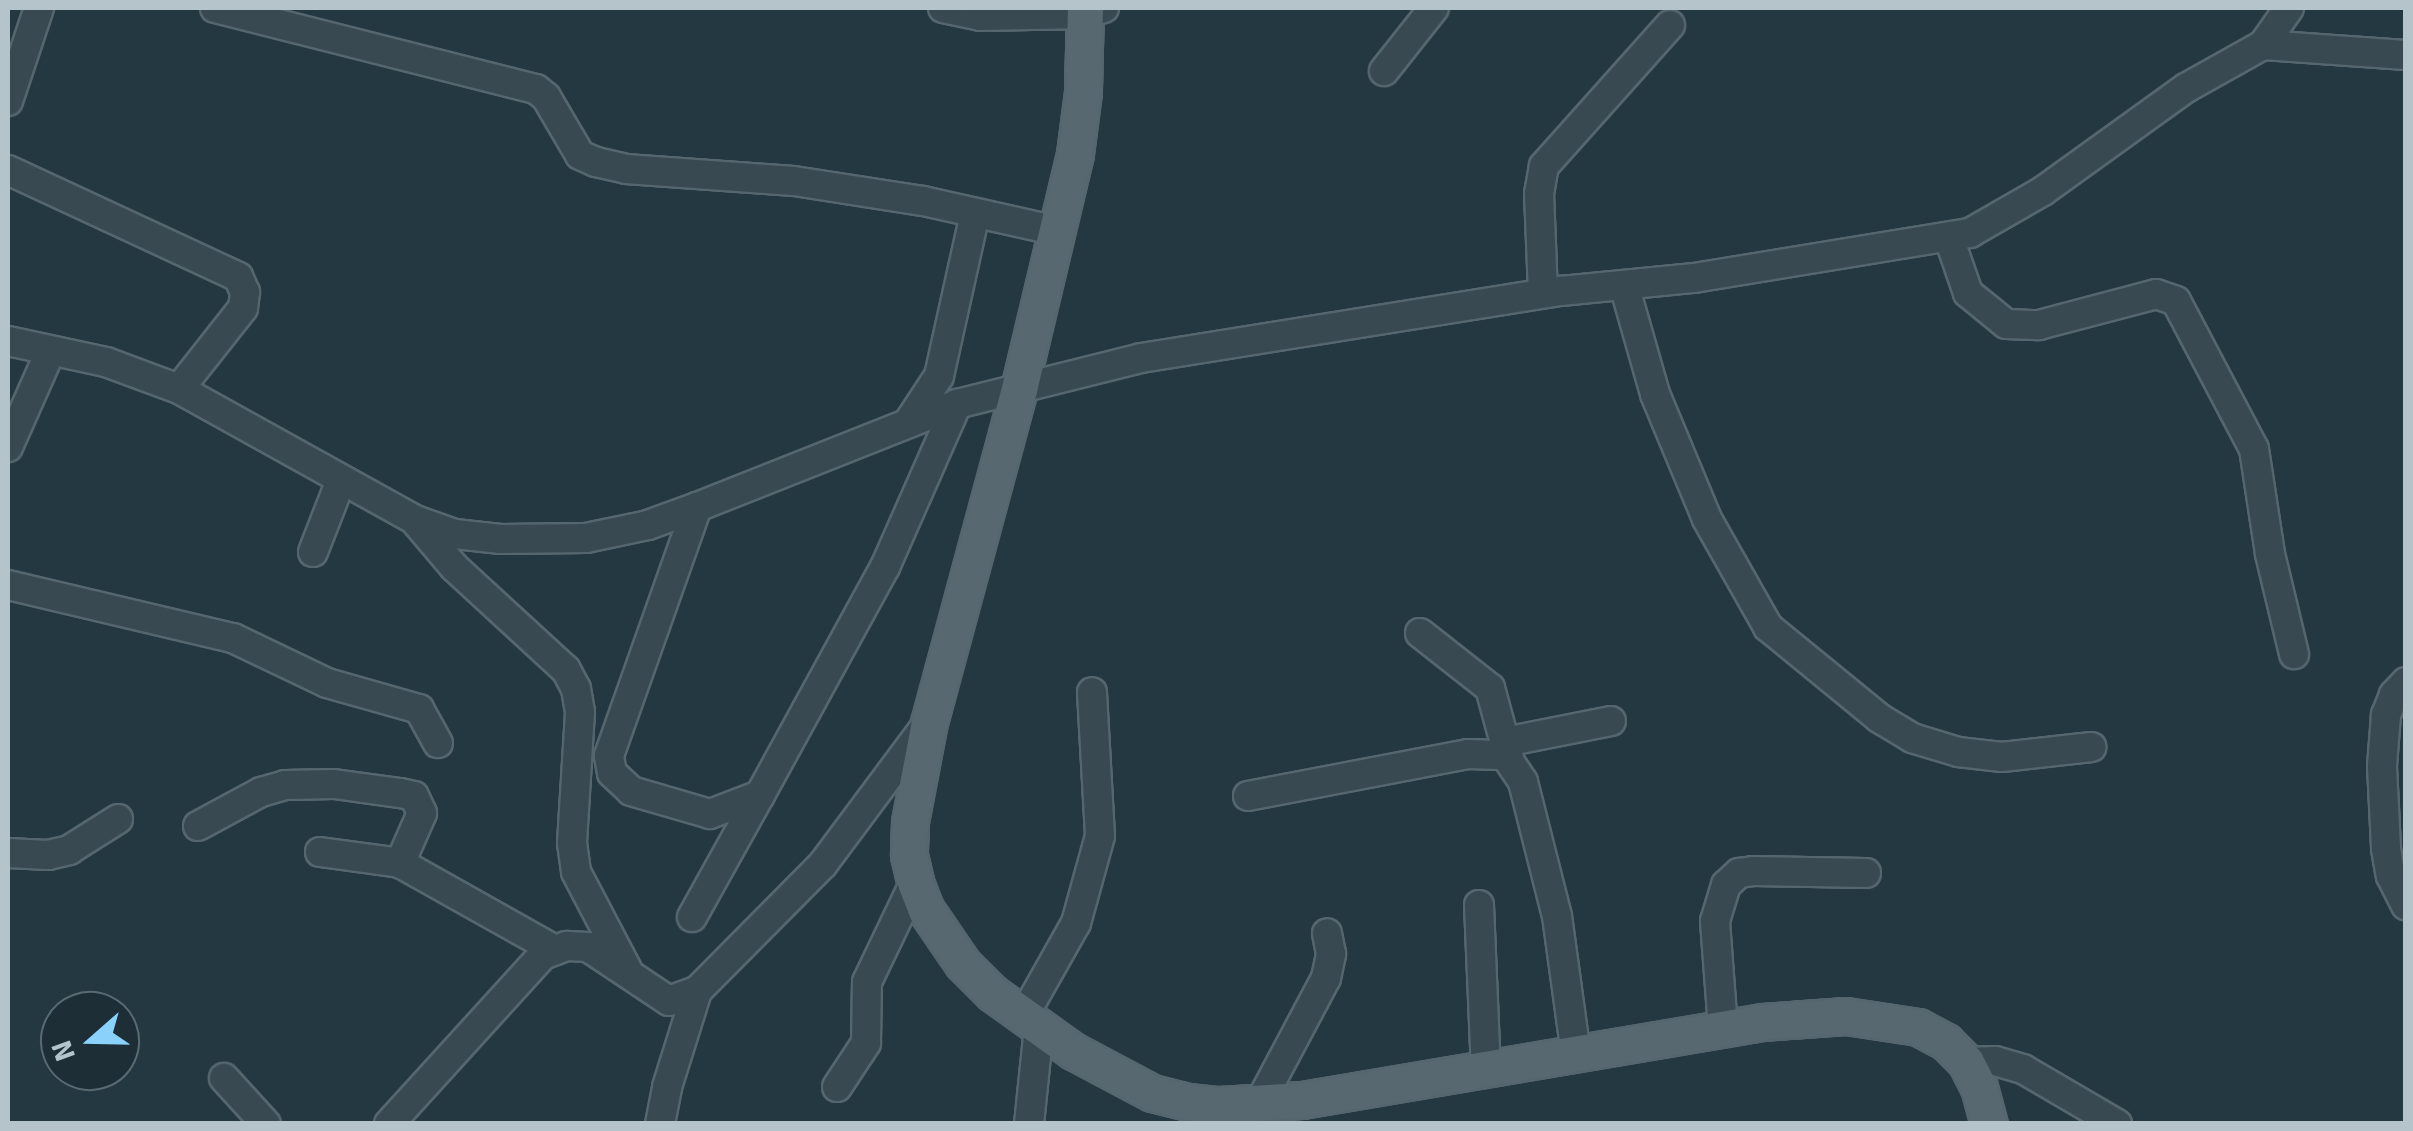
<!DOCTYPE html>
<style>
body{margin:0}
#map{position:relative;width:2413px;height:1131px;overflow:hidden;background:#243841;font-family:Signika,sans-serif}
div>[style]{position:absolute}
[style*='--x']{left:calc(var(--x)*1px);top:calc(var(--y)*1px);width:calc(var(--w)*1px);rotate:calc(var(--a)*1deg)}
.roads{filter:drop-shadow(2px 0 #56666e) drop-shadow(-2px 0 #56666e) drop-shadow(0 2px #56666e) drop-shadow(0 -2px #56666e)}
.minor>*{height:28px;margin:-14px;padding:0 14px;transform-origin:14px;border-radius:14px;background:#394951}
.major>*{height:35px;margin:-17.5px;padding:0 17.5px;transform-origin:17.5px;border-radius:17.5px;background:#576871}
span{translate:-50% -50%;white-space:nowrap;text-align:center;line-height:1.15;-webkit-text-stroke:10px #1d2e36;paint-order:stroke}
.frame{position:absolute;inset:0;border:10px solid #b5c3cb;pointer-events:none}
.north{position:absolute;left:40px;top:991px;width:100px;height:100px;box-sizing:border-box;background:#1d2e36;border:2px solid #5a6a72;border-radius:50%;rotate:250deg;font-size:28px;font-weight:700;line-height:40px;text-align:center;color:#b5c3cb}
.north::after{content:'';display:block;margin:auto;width:35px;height:45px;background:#8ad2fc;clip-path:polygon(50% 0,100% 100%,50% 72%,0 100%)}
</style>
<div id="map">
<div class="roads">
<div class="minor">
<div style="--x:215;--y:8;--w:331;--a:14.2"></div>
<div style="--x:536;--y:89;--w:13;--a:39"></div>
<div style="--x:546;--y:97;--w:67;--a:59.6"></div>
<div style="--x:580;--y:155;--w:17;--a:24"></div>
<div style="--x:596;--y:162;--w:31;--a:13"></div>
<div style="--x:626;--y:169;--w:168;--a:4.1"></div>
<div style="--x:794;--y:181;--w:131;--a:8.8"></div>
<div style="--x:923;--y:201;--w:137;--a:12.6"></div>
<div style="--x:943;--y:8;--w:38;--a:12"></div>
<div style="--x:980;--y:16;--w:105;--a:-1.1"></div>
<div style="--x:1085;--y:14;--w:20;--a:-18"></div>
<div style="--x:2263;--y:45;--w:143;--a:4"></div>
<div style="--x:1384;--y:71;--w:80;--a:-51.6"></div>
<div style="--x:8;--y:101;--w:98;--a:-71.6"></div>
<div style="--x:8;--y:170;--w:254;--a:24.9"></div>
<div style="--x:238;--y:277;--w:17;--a:65"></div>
<div style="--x:245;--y:292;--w:16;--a:97"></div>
<div style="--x:243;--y:308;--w:103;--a:128.3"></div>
<div style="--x:1949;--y:238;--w:58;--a:70.9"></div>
<div style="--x:1968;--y:293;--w:49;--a:39.2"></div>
<div style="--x:2006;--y:324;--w:33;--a:2"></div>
<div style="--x:2039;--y:325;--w:121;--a:-14.8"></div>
<div style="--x:2156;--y:294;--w:21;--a:19"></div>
<div style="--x:2176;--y:301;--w:167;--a:62.2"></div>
<div style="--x:2254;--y:449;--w:106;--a:81.3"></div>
<div style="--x:2270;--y:554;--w:103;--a:76.5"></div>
<div style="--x:1624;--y:285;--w:113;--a:74.1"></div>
<div style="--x:1655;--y:394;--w:135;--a:67.4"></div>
<div style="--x:1707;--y:519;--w:124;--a:60.5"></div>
<div style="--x:1768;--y:627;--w:144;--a:39.3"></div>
<div style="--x:1879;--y:718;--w:39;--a:31"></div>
<div style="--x:1912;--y:738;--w:48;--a:16.9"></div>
<div style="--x:1958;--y:752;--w:44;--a:6.5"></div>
<div style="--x:2002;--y:757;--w:90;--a:-6.4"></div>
<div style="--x:1543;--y:293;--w:99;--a:-92.3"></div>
<div style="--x:1539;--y:194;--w:28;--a:-80"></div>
<div style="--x:1544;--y:166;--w:189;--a:-48.2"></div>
<div style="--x:8;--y:341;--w:100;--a:12.1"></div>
<div style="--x:106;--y:362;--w:78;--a:20.3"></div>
<div style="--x:179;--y:389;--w:270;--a:29"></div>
<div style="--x:415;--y:520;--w:42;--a:19.3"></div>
<div style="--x:455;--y:534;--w:46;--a:6.2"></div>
<div style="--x:501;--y:539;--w:85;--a:-0.7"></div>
<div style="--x:586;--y:538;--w:63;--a:-11.8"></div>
<div style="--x:648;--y:525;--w:52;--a:-20.2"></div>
<div style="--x:697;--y:507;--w:280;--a:-21.6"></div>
<div style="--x:957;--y:404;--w:190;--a:-14"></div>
<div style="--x:1141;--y:358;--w:425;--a:-9.1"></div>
<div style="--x:1561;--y:291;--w:134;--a:-5.6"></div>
<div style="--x:1694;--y:278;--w:280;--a:-9.3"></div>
<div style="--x:1970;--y:233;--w:84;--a:-29.9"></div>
<div style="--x:2043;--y:191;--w:176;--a:-35.8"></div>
<div style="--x:2186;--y:88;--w:88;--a:-29.2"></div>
<div style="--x:2263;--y:45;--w:45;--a:-54.9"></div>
<div style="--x:908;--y:423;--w:56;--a:-56.6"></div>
<div style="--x:939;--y:376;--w:167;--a:-77.5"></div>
<div style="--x:8;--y:447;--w:104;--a:-66.1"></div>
<div style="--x:697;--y:507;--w:264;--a:109.5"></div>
<div style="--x:609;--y:756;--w:17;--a:80"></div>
<div style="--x:612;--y:773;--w:26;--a:43"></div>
<div style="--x:631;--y:791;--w:82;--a:16.2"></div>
<div style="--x:710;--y:814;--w:53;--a:-20.8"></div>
<div style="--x:760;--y:795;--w:260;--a:-61.3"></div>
<div style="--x:885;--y:567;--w:178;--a:-66.2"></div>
<div style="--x:416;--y:522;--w:59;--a:49.8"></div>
<div style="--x:454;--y:567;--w:152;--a:42.6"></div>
<div style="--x:566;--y:670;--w:21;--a:62"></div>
<div style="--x:576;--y:689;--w:23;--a:80"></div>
<div style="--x:580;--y:712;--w:131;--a:93.5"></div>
<div style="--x:572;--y:843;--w:29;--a:82"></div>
<div style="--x:576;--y:872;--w:110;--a:62.3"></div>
<div style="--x:313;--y:552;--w:77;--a:-68.7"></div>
<div style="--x:8;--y:585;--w:231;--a:13.3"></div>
<div style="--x:233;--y:638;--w:104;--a:25.6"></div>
<div style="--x:327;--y:683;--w:96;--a:15.8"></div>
<div style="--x:419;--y:709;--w:39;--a:61"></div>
<div style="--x:1420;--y:633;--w:89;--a:38.2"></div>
<div style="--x:1490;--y:688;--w:73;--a:74.8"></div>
<div style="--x:2406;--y:682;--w:18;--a:133"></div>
<div style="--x:2394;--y:695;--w:22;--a:112"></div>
<div style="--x:2386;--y:715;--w:51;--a:94.5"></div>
<div style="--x:2382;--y:766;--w:83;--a:87.2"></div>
<div style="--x:2386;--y:849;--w:27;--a:80"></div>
<div style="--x:2391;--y:876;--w:33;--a:63"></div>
<div style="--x:1505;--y:742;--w:108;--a:-11.2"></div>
<div style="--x:1248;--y:796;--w:224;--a:-10.8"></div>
<div style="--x:1468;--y:754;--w:37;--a:2"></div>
<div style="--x:1505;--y:755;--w:32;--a:56"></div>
<div style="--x:1523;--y:782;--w:138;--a:75.8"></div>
<div style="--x:1557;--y:916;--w:139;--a:82.2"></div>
<div style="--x:198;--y:826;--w:72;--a:-28.4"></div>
<div style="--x:261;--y:792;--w:25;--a:-16"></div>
<div style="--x:285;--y:785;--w:49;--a:-1.2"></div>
<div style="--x:334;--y:784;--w:67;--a:7.8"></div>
<div style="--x:400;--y:793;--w:14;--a:12"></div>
<div style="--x:414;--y:796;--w:19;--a:65"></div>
<div style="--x:422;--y:813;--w:55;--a:113.7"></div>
<div style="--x:320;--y:852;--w:81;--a:7.8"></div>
<div style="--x:400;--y:863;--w:178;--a:29.3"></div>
<div style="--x:8;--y:853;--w:40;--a:2.9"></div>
<div style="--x:48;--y:855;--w:22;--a:-13"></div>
<div style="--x:69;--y:850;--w:58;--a:-32.3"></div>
<div style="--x:1479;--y:905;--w:164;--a:87.6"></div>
<div style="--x:692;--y:917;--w:140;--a:-60.9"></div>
<div style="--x:1023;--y:1017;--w:108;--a:-60.6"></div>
<div style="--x:1076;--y:923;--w:90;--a:-74.6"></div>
<div style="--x:1100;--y:836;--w:144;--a:-93.2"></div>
<div style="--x:1723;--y:1028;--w:107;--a:-94.3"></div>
<div style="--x:1715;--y:921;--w:38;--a:-73"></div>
<div style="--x:1726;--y:885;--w:18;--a:-43"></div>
<div style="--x:1739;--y:873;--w:14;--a:-8"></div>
<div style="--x:1753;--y:871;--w:113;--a:1"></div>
<div style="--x:1966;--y:1062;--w:29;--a:-2"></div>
<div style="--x:1995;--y:1061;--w:29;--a:16"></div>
<div style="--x:2023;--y:1069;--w:109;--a:30.3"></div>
<div style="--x:224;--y:1078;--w:62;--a:47.6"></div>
<div style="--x:837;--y:1087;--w:53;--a:-56.6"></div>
<div style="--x:866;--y:1043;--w:61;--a:-89.1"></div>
<div style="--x:867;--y:982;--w:111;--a:-64.4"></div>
<div style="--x:1259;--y:1104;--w:143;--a:-62"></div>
<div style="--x:1326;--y:978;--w:25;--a:-78"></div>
<div style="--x:1331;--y:954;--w:21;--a:-101"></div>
<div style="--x:389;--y:1124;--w:229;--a:-47.7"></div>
<div style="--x:543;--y:955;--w:26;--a:-21"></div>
<div style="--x:567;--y:946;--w:21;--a:3"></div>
<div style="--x:588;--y:947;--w:97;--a:33.7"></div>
<div style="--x:669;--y:1001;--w:30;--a:-20"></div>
<div style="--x:697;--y:991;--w:179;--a:-45.2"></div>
<div style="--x:823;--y:864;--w:171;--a:-53.3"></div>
<div style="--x:660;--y:1124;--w:38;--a:-79"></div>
<div style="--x:667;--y:1087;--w:101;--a:-72.6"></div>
<div style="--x:1029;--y:1124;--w:97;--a:-84.1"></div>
</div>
<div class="major">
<div style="--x:1085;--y:8;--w:84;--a:91.4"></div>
<div style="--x:1083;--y:92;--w:63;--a:97.4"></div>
<div style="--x:1075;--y:154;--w:242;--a:103.4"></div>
<div style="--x:1019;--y:389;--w:345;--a:105.1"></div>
<div style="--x:929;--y:722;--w:102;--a:100.8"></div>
<div style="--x:910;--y:822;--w:33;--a:92"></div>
<div style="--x:909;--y:855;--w:28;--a:77"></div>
<div style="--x:915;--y:882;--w:30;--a:69"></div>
<div style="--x:926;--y:910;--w:65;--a:55.6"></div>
<div style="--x:963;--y:964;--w:41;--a:45"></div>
<div style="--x:992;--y:993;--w:100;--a:35.6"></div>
<div style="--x:1073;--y:1051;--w:89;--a:28"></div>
<div style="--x:1152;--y:1093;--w:37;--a:14"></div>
<div style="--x:1188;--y:1102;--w:31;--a:6"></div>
<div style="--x:1219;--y:1105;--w:83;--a:-3.4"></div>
<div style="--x:1302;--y:1100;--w:467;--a:-9.6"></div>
<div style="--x:1762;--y:1022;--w:84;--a:-4.1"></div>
<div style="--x:1846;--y:1016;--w:73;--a:8.7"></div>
<div style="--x:1918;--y:1027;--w:32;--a:28"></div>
<div style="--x:1946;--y:1042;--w:28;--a:45"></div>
<div style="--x:1966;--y:1062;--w:28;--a:63"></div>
<div style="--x:1979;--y:1087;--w:38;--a:75"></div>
</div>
</div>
<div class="frame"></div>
<div class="north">N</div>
</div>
